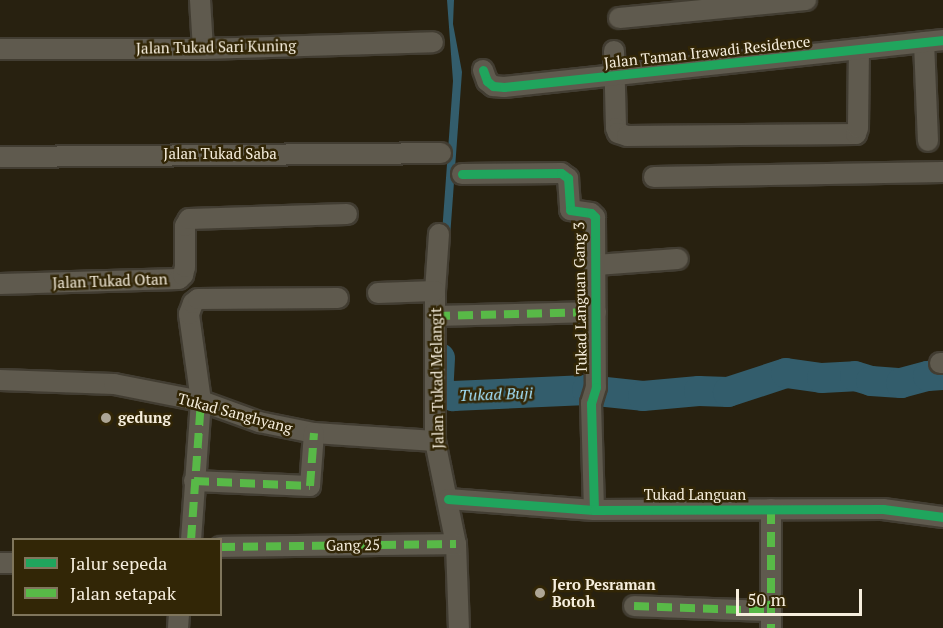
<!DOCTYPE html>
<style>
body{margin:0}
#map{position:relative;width:943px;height:628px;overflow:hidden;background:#282110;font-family:"PT Serif",serif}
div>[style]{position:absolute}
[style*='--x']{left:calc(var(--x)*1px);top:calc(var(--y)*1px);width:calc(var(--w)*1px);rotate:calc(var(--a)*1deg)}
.water>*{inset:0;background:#335d6c}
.river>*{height:30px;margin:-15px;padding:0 15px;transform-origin:15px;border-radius:15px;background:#335d6c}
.roads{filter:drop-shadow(2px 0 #423d32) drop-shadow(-2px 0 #423d32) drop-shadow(0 2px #423d32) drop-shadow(0 -2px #423d32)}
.minor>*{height:20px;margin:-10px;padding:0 10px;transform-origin:10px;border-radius:10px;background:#5f5a4e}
.quiet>*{height:8px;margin-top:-4px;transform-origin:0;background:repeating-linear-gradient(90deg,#58b947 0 15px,transparent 0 23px)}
.cycleway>*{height:9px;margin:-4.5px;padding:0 4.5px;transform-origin:4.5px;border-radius:4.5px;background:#20a55d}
.dots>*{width:16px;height:16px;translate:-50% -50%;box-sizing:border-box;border:3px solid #322606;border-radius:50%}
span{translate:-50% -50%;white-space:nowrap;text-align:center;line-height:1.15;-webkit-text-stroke:5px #322606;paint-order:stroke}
.street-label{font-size:15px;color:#f6eedd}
.poi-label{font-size:15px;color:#f6eedd;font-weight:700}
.left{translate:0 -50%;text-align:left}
.water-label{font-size:16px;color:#a5e3fd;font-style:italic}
.legend{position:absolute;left:12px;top:538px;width:210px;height:78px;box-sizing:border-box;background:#322606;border:2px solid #80765c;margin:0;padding:8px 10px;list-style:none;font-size:18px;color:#f6eedd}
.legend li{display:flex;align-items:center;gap:12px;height:30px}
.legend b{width:30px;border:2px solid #80765c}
.scale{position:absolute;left:736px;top:589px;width:126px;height:27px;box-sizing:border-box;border:3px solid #f6eedd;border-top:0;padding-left:8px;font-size:18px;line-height:21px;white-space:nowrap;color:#f6eedd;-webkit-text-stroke:4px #322606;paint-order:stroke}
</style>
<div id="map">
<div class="water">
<div style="clip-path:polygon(447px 0,454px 0,453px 24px,462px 72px,443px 334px,439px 275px,453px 81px)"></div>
</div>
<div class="river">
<div style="--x:440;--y:358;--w:34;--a:93"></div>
<div style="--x:438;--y:392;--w:16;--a:15"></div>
<div style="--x:453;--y:396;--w:134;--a:-2.6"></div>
<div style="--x:587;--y:390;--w:56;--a:6.1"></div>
<div style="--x:643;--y:396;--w:56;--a:-5.1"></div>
<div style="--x:699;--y:391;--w:29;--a:2"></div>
<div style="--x:728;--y:392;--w:61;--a:-18.1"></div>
<div style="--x:786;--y:373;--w:36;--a:8"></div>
<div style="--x:822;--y:378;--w:33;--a:-3"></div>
<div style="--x:855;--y:376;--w:17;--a:17"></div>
<div style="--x:871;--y:381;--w:30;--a:4"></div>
<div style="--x:901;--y:383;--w:28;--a:-15"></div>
<div style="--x:928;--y:376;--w:15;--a:-4"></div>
</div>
<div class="roads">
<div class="minor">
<div style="--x:200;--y:0;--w:49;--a:86.5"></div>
<div style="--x:619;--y:18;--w:188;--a:-5.5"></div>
<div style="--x:924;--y:42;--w:99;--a:87.7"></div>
<div style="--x:0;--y:49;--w:203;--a:0"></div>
<div style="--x:203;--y:49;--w:230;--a:-1.7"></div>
<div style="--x:614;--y:51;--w:77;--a:88.5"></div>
<div style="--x:616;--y:128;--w:5;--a:68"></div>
<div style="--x:618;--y:133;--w:9;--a:18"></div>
<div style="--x:627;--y:136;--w:229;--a:-0.5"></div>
<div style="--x:856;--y:134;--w:6;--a:-72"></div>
<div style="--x:858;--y:128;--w:78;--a:-89.3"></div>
<div style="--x:483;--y:70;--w:12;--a:70"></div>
<div style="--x:487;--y:81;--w:8;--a:40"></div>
<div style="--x:493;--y:86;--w:11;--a:5"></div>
<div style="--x:504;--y:87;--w:442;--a:-6.1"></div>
<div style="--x:0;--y:157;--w:441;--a:-0.5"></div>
<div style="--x:462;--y:174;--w:99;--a:-0.6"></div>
<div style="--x:561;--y:173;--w:9;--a:36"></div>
<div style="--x:568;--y:178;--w:32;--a:86"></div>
<div style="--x:570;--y:210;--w:21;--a:8"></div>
<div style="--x:591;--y:213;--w:6;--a:45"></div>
<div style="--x:595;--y:217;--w:170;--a:89.7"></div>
<div style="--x:596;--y:387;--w:17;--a:107"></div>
<div style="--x:591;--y:403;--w:107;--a:88.4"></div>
<div style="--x:654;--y:177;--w:289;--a:-1"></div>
<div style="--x:439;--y:234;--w:57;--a:94"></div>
<div style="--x:435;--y:291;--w:150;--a:90"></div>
<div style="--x:435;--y:441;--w:105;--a:78.5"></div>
<div style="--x:456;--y:544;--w:84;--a:88"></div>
<div style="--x:596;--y:265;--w:82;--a:-4.2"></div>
<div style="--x:0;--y:284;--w:179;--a:-1.6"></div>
<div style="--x:179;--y:279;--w:6;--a:-45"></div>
<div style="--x:183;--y:275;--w:8;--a:-76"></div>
<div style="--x:185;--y:267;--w:41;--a:-90"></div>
<div style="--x:185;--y:226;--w:8;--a:-60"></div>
<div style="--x:189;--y:219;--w:158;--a:-1.8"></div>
<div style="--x:378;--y:293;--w:57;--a:-2"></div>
<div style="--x:435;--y:316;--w:161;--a:-1.4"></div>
<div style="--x:940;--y:363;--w:3;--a:0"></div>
<div style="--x:0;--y:380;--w:114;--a:2"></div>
<div style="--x:114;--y:384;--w:89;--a:11.1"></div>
<div style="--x:201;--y:401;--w:62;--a:19.9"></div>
<div style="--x:259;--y:422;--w:56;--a:11.3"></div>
<div style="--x:314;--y:433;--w:121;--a:3.8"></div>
<div style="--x:194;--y:481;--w:116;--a:2.5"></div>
<div style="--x:310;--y:486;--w:53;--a:-85.7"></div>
<div style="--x:448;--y:499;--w:146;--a:4.3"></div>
<div style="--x:594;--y:510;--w:289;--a:-0.2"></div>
<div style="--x:883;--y:509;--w:61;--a:7.6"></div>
<div style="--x:771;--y:509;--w:119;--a:90"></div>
<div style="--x:191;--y:540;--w:139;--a:-85.9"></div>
<div style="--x:201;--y:401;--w:88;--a:-97.9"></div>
<div style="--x:189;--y:314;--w:12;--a:-70"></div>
<div style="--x:193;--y:303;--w:6;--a:-39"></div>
<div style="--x:198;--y:299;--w:140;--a:-0.4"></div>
<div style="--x:220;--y:547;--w:236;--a:-0.7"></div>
<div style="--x:0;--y:563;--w:14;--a:0"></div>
<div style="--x:634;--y:606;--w:137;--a:2.1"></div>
<div style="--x:178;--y:628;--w:14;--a:-86"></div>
</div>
</div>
<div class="quiet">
<div style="--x:435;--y:316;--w:161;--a:-1.4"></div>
<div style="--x:194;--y:481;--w:116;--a:2.5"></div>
<div style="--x:310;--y:486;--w:53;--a:-85.7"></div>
<div style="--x:771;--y:509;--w:119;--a:90"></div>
<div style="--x:191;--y:540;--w:139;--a:-85.9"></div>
<div style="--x:220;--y:547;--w:236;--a:-0.7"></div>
<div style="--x:634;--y:606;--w:137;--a:2.1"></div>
</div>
<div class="cycleway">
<div style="--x:483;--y:70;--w:12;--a:70"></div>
<div style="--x:487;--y:81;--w:8;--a:40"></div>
<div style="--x:493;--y:86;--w:11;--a:5"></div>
<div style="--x:504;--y:87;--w:442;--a:-6.1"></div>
<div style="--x:462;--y:174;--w:99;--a:-0.6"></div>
<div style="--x:561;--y:173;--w:9;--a:36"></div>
<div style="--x:568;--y:178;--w:32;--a:86"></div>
<div style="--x:570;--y:210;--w:21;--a:8"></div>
<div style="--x:591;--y:213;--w:6;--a:45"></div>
<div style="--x:595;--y:217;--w:170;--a:89.7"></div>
<div style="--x:596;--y:387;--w:17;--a:107"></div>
<div style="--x:591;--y:403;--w:107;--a:88.4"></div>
<div style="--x:448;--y:499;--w:146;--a:4.3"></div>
<div style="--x:594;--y:510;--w:289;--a:-0.2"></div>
<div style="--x:883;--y:509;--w:61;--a:7.6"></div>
</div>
<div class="dots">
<div style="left:106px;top:418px;background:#aea695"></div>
<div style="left:540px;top:593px;background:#aea695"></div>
</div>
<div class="street-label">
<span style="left:216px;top:47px;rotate:-1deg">Jalan Tukad Sari Kuning</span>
<span style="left:707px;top:52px;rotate:-6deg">Jalan Taman Irawadi Residence</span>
<span style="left:220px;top:154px">Jalan Tukad Saba</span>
<span style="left:110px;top:281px;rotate:-2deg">Jalan Tukad Otan</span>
<span style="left:580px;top:298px;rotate:-91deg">Tukad Languan Gang 3</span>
<span style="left:437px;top:378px;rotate:-91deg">Jalan Tukad Melangit</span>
<span style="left:235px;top:413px;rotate:15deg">Tukad Sanghyang</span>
<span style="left:695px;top:495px">Tukad Languan</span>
<span style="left:353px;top:545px;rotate:-1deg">Gang 25</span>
</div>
<div class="poi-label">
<span class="left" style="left:118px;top:418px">gedung</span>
<span class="left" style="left:552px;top:593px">Jero Pesraman<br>Botoh</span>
</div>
<div class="water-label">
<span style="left:496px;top:394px;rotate:-2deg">Tukad Buji</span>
</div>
<ul class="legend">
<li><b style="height:8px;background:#20a55d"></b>Jalur sepeda</li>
<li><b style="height:8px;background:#58b947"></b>Jalan setapak</li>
</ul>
<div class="scale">50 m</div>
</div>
